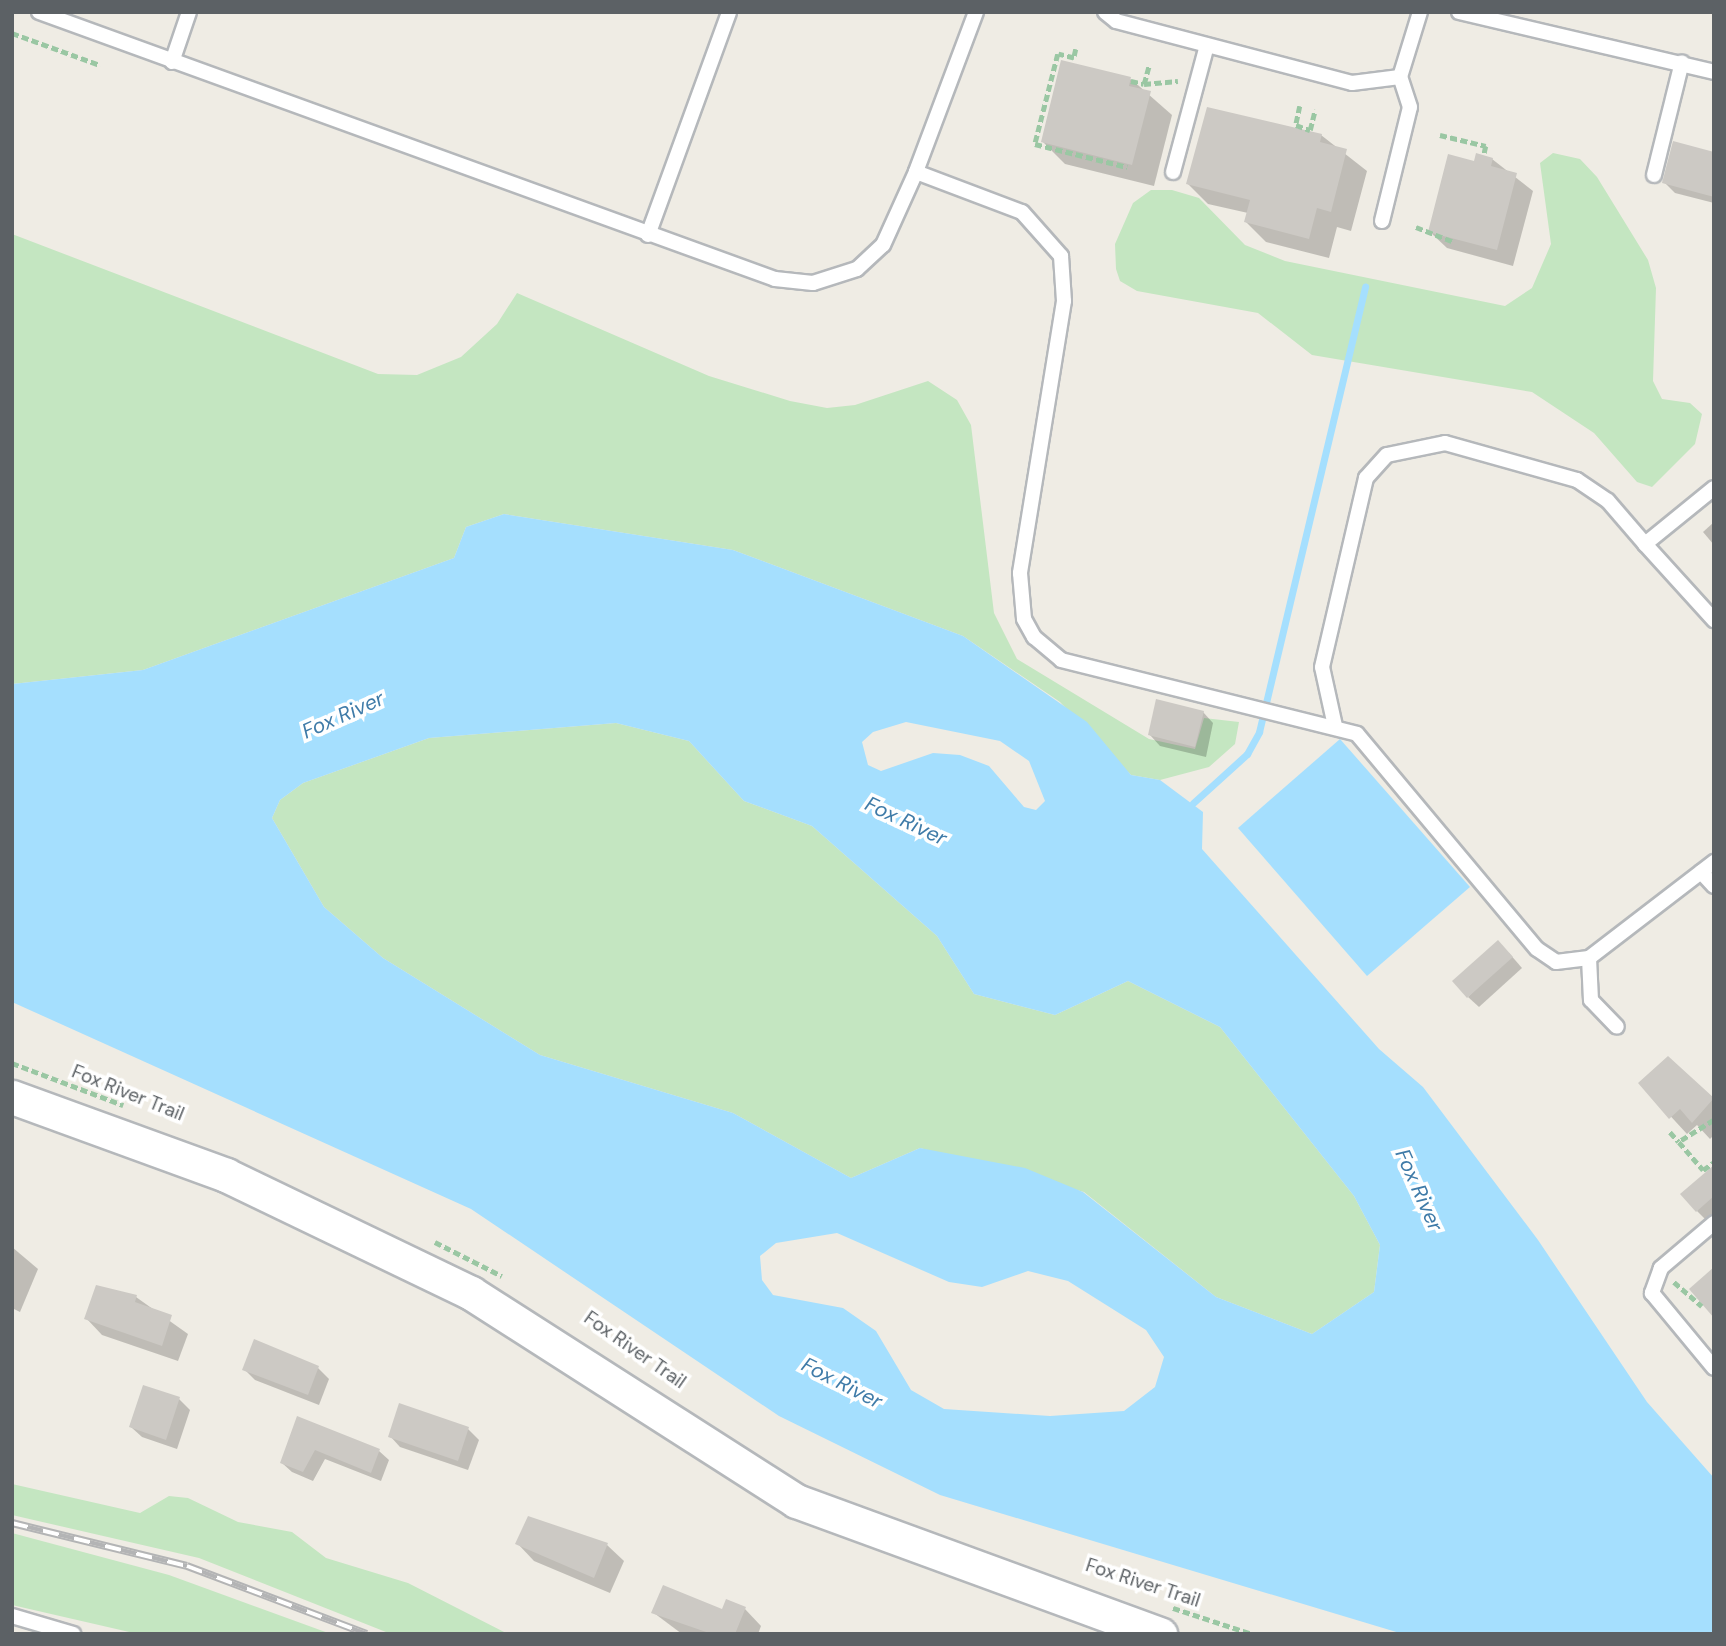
<!DOCTYPE html>
<style>
body{margin:0}
#map{position:relative;width:1726px;height:1646px;overflow:hidden;background:#efece4;font-family:"DM Sans",sans-serif}
div>[style]{position:absolute}
[style*='--x']{left:calc(var(--x)*1px);top:calc(var(--y)*1px);width:calc(var(--w)*1px);rotate:calc(var(--a)*1deg)}
.green>*{inset:0;background:#c4e6c1}
.water>*{inset:0;background:#a5dffe}
.shadow>*{inset:0;background:#0003}
.stream>*{height:7px;margin:-3.5px;padding:0 3.5px;transform-origin:3.5px;border-radius:3.5px;background:#a5dffe}
.building>*{inset:0;background:#ccc9c4}
.path>*{height:4.5px;margin-top:-2.25px;transform-origin:0;background:repeating-linear-gradient(90deg,#9ac7a3 0 7px,transparent 0 10.5px)}
.roads{filter:drop-shadow(2px 0 #b5b8bb) drop-shadow(-2px 0 #b5b8bb) drop-shadow(0 2px #b5b8bb) drop-shadow(0 -2px #b5b8bb)}
.service>*{height:14px;margin:-7px;padding:0 7px;transform-origin:7px;border-radius:7px;background:#fff}
.tertiary>*{height:33px;margin:-16.5px;padding:0 16.5px;transform-origin:16.5px;border-radius:16.5px;background:#fff}
.rail>*{height:8px;margin-top:-4px;transform-origin:0;background:repeating-linear-gradient(90deg,#fff 0 16px,#b3b4b5 0 32px);box-sizing:border-box;border-block:2px solid #b3b4b5}
span{translate:-50% -50%;white-space:nowrap;text-align:center;line-height:1.15;-webkit-text-stroke:7px #fff;paint-order:stroke}
.street-label{font-size:19px;color:#5c6165}
.water-label{font-size:21px;color:#3f7ba8;font-style:italic}
.frame{position:absolute;inset:0;border:14px solid #5c6165;pointer-events:none}
</style>
<div id="map">
<div class="green">
<div style="clip-path:polygon(1553px 153px,1580px 159px,1597px 177px,1648px 260px,1656px 288px,1653px 381px,1662px 399px,1690px 403px,1702px 414px,1695px 444px,1652px 487px,1637px 482px,1594px 433px,1532px 392px,1312px 355px,1258px 313px,1137px 291px,1120px 281px,1116px 269px,1115px 244px,1133px 203px,1151px 190px,1172px 190px,1199px 198px,1245px 245px,1285px 261px,1505px 306px,1532px 288px,1551px 244px,1540px 163px)"></div>
<div style="clip-path:polygon(12px 234px,378px 374px,417px 375px,461px 357px,497px 324px,517px 293px,709px 376px,790px 401px,827px 408px,855px 405px,928px 381px,957px 400px,971px 425px,994px 613px,1017px 659px,1149px 739px,1195px 749px,1204px 718px,1239px 722px,1235px 744px,1209px 767px,1160px 780px,1131px 775px,1060px 702px,963px 636px,733px 550px,504px 514px,466px 527px,454px 558px,143px 670px,12px 684px)"></div>
<div style="clip-path:polygon(616px 723px,689px 741px,744px 801px,812px 826px,937px 936px,974px 994px,1055px 1015px,1128px 981px,1220px 1027px,1354px 1196px,1380px 1245px,1374px 1292px,1312px 1334px,1216px 1297px,1084px 1192px,920px 1148px,851px 1178px,733px 1113px,540px 1055px,383px 958px,324px 907px,272px 818px,280px 800px,303px 783px,429px 738px)"></div>
<div style="clip-path:polygon(12px 1484px,140px 1513px,169px 1496px,188px 1498px,238px 1522px,292px 1532px,326px 1558px,408px 1583px,508px 1634px,391px 1634px,199px 1558px,12px 1515px)"></div>
<div style="clip-path:polygon(12px 1533px,169px 1575px,331px 1634px,138px 1634px,12px 1605px)"></div>
</div>
<div class="water">
<div style="clip-path:polygon(evenodd,504px 514px,733px 550px,963px 636px,1087px 722px,1131px 775px,1160px 780px,1203px 812px,1202px 849px,1379px 1049px,1423px 1087px,1538px 1240px,1647px 1402px,1714px 1478px,1714px 1634px,1403px 1634px,940px 1495px,779px 1416px,471px 1209px,12px 1002px,12px 684px,143px 670px,454px 558px,466px 527px,504px 514px,906px 722px,1000px 741px,1029px 761px,1045px 801px,1036px 810px,1024px 807px,989px 766px,960px 755px,933px 753px,881px 771px,868px 765px,862px 742px,873px 732px,906px 722px,504px 514px,616px 723px,689px 741px,744px 801px,812px 826px,937px 936px,974px 994px,1055px 1015px,1128px 981px,1220px 1027px,1354px 1196px,1380px 1245px,1374px 1292px,1312px 1334px,1216px 1297px,1083px 1192px,1025px 1168px,920px 1148px,851px 1178px,733px 1113px,540px 1055px,383px 958px,324px 907px,272px 818px,280px 800px,303px 783px,429px 738px,616px 723px,504px 514px,837px 1233px,949px 1282px,982px 1287px,1028px 1271px,1068px 1281px,1146px 1330px,1164px 1357px,1155px 1387px,1124px 1411px,1050px 1416px,944px 1409px,911px 1390px,876px 1331px,843px 1308px,773px 1295px,762px 1280px,760px 1256px,776px 1243px,837px 1233px)"></div>
<div style="clip-path:polygon(1340px 739px,1470px 887px,1367px 976px,1238px 828px)"></div>
</div>
<div class="shadow">
<div style="clip-path:polygon(1131px 79px,1172px 115px,1154px 186px,1065px 164px,1043px 142px)"></div>
<div style="clip-path:polygon(1321px 135px,1367px 171px,1351px 231px,1337px 227px,1329px 258px,1266px 242px,1246px 222px,1248px 213px,1208px 204px,1188px 184px)"></div>
<div style="clip-path:polygon(1714px 153px,1714px 203px,1675px 193px,1664px 182px)"></div>
<div style="clip-path:polygon(1492px 159px,1533px 191px,1513px 266px,1447px 248px,1430px 232px,1475px 163px)"></div>
<div style="clip-path:polygon(1714px 522px,1714px 545px,1703px 532px)"></div>
<div style="clip-path:polygon(1203px 712px,1213px 723px,1206px 757px,1160px 746px,1150px 735px)"></div>
<div style="clip-path:polygon(1509px 953px,1522px 968px,1479px 1007px,1468px 997px)"></div>
<div style="clip-path:polygon(1640px 1083px,1703px 1089px,1714px 1099px,1714px 1135px,1710px 1139px,1697px 1125px,1687px 1134px)"></div>
<div style="clip-path:polygon(1714px 1168px,1714px 1216px,1707px 1221px,1697px 1211px)"></div>
<div style="clip-path:polygon(12px 1247px,38px 1269px,20px 1312px,12px 1308px)"></div>
<div style="clip-path:polygon(136px 1297px,188px 1334px,178px 1361px,102px 1335px,86px 1318px)"></div>
<div style="clip-path:polygon(318px 1368px,329px 1379px,319px 1405px,255px 1380px,244px 1369px)"></div>
<div style="clip-path:polygon(179px 1399px,190px 1410px,177px 1449px,142px 1437px,131px 1427px)"></div>
<div style="clip-path:polygon(298px 1418px,379px 1451px,389px 1460px,381px 1481px,325px 1459px,313px 1481px,292px 1472px,282px 1463px)"></div>
<div style="clip-path:polygon(468px 1429px,479px 1440px,468px 1470px,400px 1447px,390px 1436px)"></div>
<div style="clip-path:polygon(529px 1518px,607px 1545px,624px 1561px,610px 1593px,534px 1561px,518px 1544px)"></div>
<div style="clip-path:polygon(745px 1609px,761px 1626px,758px 1634px,682px 1634px,654px 1613px)"></div>
</div>
<div class="stream">
<div style="--x:1193;--y:803;--w:73;--a:-42.2"></div>
<div style="--x:1247;--y:754;--w:25;--a:-61"></div>
<div style="--x:1259;--y:732;--w:458;--a:-76.6"></div>
</div>
<div class="building">
<div style="clip-path:polygon(1061px 60px,1131px 77px,1129px 86px,1151px 91px,1132px 165px,1041px 142px)"></div>
<div style="clip-path:polygon(1207px 107px,1322px 134px,1320px 142px,1347px 149px,1331px 212px,1317px 208px,1309px 239px,1244px 222px,1250px 200px,1186px 184px)"></div>
<div style="clip-path:polygon(1673px 141px,1714px 152px,1714px 197px,1662px 183px)"></div>
<div style="clip-path:polygon(1476px 153px,1493px 158px,1491px 166px,1517px 173px,1497px 250px,1428px 232px,1448px 154px,1474px 161px)"></div>
<div style="clip-path:polygon(1156px 699px,1204px 711px,1195px 747px,1148px 735px)"></div>
<div style="clip-path:polygon(1498px 940px,1513px 957px,1467px 998px,1452px 981px)"></div>
<div style="clip-path:polygon(1668px 1056px,1714px 1098px,1692px 1123px,1680px 1109px,1669px 1119px,1638px 1083px)"></div>
<div style="clip-path:polygon(1714px 1165px,1714px 1196px,1696px 1212px,1680px 1194px)"></div>
<div style="clip-path:polygon(1714px 1267px,1714px 1318px,1689px 1289px)"></div>
<div style="clip-path:polygon(96px 1285px,137px 1295px,135px 1302px,172px 1315px,162px 1346px,84px 1319px)"></div>
<div style="clip-path:polygon(254px 1339px,319px 1366px,308px 1395px,242px 1370px)"></div>
<div style="clip-path:polygon(143px 1385px,180px 1397px,166px 1440px,129px 1427px)"></div>
<div style="clip-path:polygon(399px 1403px,469px 1427px,458px 1461px,388px 1437px)"></div>
<div style="clip-path:polygon(297px 1416px,380px 1449px,371px 1473px,315px 1450px,303px 1472px,280px 1463px)"></div>
<div style="clip-path:polygon(528px 1516px,608px 1543px,594px 1578px,515px 1544px)"></div>
<div style="clip-path:polygon(663px 1585px,722px 1609px,726px 1599px,746px 1607px,735px 1634px,712px 1634px,651px 1613px)"></div>
</div>
<div class="path">
<div style="--x:12;--y:33;--w:94;--a:20"></div>
<div style="--x:1076;--y:49;--w:9;--a:103"></div>
<div style="--x:1074;--y:58;--w:16;--a:-166"></div>
<div style="--x:1058;--y:54;--w:93;--a:104.3"></div>
<div style="--x:1035;--y:144;--w:95;--a:14"></div>
<div style="--x:1131;--y:81;--w:13;--a:13"></div>
<div style="--x:1144;--y:84;--w:20;--a:-75"></div>
<div style="--x:1144;--y:84;--w:34;--a:-5"></div>
<div style="--x:1300;--y:106;--w:19;--a:102"></div>
<div style="--x:1296;--y:125;--w:15;--a:20"></div>
<div style="--x:1310;--y:130;--w:21;--a:-76"></div>
<div style="--x:1440;--y:135;--w:47;--a:13.4"></div>
<div style="--x:1486;--y:146;--w:9;--a:103"></div>
<div style="--x:1416;--y:227;--w:41;--a:21.5"></div>
<div style="--x:12;--y:1063;--w:119;--a:20.7"></div>
<div style="--x:1714;--y:1120;--w:41;--a:147.8"></div>
<div style="--x:1679;--y:1142;--w:37;--a:49"></div>
<div style="--x:1703;--y:1170;--w:14;--a:-36"></div>
<div style="--x:1670;--y:1132;--w:13;--a:48"></div>
<div style="--x:435;--y:1242;--w:75;--a:26.9"></div>
<div style="--x:1674;--y:1282;--w:37;--a:41"></div>
<div style="--x:1173;--y:1608;--w:83;--a:18.2"></div>
</div>
<div class="roads">
<div class="service">
<div style="--x:39;--y:12;--w:783;--a:19.94"></div>
<div style="--x:775;--y:279;--w:38;--a:6"></div>
<div style="--x:813;--y:283;--w:46;--a:-17.7"></div>
<div style="--x:857;--y:269;--w:35;--a:-43"></div>
<div style="--x:883;--y:245;--w:80;--a:-65.7"></div>
<div style="--x:976;--y:12;--w:171;--a:110.6"></div>
<div style="--x:916;--y:172;--w:113;--a:20.7"></div>
<div style="--x:1022;--y:212;--w:59;--a:48.4"></div>
<div style="--x:1061;--y:256;--w:45;--a:86.2"></div>
<div style="--x:1064;--y:301;--w:276;--a:99.2"></div>
<div style="--x:1020;--y:573;--w:46;--a:85"></div>
<div style="--x:1024;--y:619;--w:21;--a:61"></div>
<div style="--x:1034;--y:637;--w:35;--a:40"></div>
<div style="--x:1061;--y:660;--w:305;--a:14"></div>
<div style="--x:1357;--y:734;--w:280;--a:50.1"></div>
<div style="--x:1537;--y:949;--w:23;--a:34"></div>
<div style="--x:1556;--y:962;--w:33;--a:-7"></div>
<div style="--x:1589;--y:958;--w:158;--a:-37.5"></div>
<div style="--x:1105;--y:12;--w:14;--a:39"></div>
<div style="--x:1116;--y:21;--w:244;--a:14.7"></div>
<div style="--x:1352;--y:83;--w:48;--a:-7.1"></div>
<div style="--x:1400;--y:77;--w:68;--a:-72.9"></div>
<div style="--x:1459;--y:12;--w:262;--a:13.2"></div>
<div style="--x:172;--y:62;--w:53;--a:-71.2"></div>
<div style="--x:1173;--y:172;--w:131;--a:-75"></div>
<div style="--x:1654;--y:175;--w:116;--a:-76.1"></div>
<div style="--x:1382;--y:221;--w:117;--a:-76.2"></div>
<div style="--x:1410;--y:107;--w:32;--a:-108"></div>
<div style="--x:648;--y:235;--w:237;--a:-70"></div>
<div style="--x:1714;--y:488;--w:89;--a:140.9"></div>
<div style="--x:1645;--y:544;--w:103;--a:47.8"></div>
<div style="--x:1335;--y:726;--w:60;--a:-102.4"></div>
<div style="--x:1322;--y:667;--w:194;--a:-76.9"></div>
<div style="--x:1366;--y:478;--w:31;--a:-48"></div>
<div style="--x:1387;--y:455;--w:59;--a:-11.7"></div>
<div style="--x:1445;--y:443;--w:137;--a:15.7"></div>
<div style="--x:1577;--y:480;--w:37;--a:34"></div>
<div style="--x:1608;--y:501;--w:57;--a:49.3"></div>
<div style="--x:1701;--y:872;--w:19;--a:47"></div>
<div style="--x:1589;--y:958;--w:42;--a:87.3"></div>
<div style="--x:1591;--y:1000;--w:37;--a:46"></div>
<div style="--x:1714;--y:1223;--w:70;--a:139.7"></div>
<div style="--x:1661;--y:1268;--w:27;--a:110"></div>
<div style="--x:1652;--y:1293;--w:97;--a:50.4"></div>
<div style="--x:12;--y:1616;--w:64;--a:16.4"></div>
</div>
<div class="tertiary">
<div style="--x:12;--y:1097;--w:228;--a:20"></div>
<div style="--x:226;--y:1175;--w:272;--a:25.7"></div>
<div style="--x:471;--y:1293;--w:386;--a:32.6"></div>
<div style="--x:796;--y:1501;--w:388;--a:20.1"></div>
</div>
</div>
<div class="rail">
<div style="--x:12;--y:1523;--w:180;--a:13.8"></div>
<div style="--x:187;--y:1566;--w:192;--a:20.7"></div>
</div>
<div class="street-label">
<span style="left:128px;top:1093px;rotate:22deg">Fox River Trail</span>
<span style="left:635px;top:1350px;rotate:35deg">Fox River Trail</span>
<span style="left:1143px;top:1583px;rotate:18deg">Fox River Trail</span>
</div>
<div class="water-label">
<span style="left:343px;top:715px;rotate:-24deg">Fox River</span>
<span style="left:906px;top:821px;rotate:25deg">Fox River</span>
<span style="left:1419px;top:1190px;rotate:66deg">Fox River</span>
<span style="left:842px;top:1383px;rotate:27deg">Fox River</span>
</div>
<div class="frame"></div>
</div>
